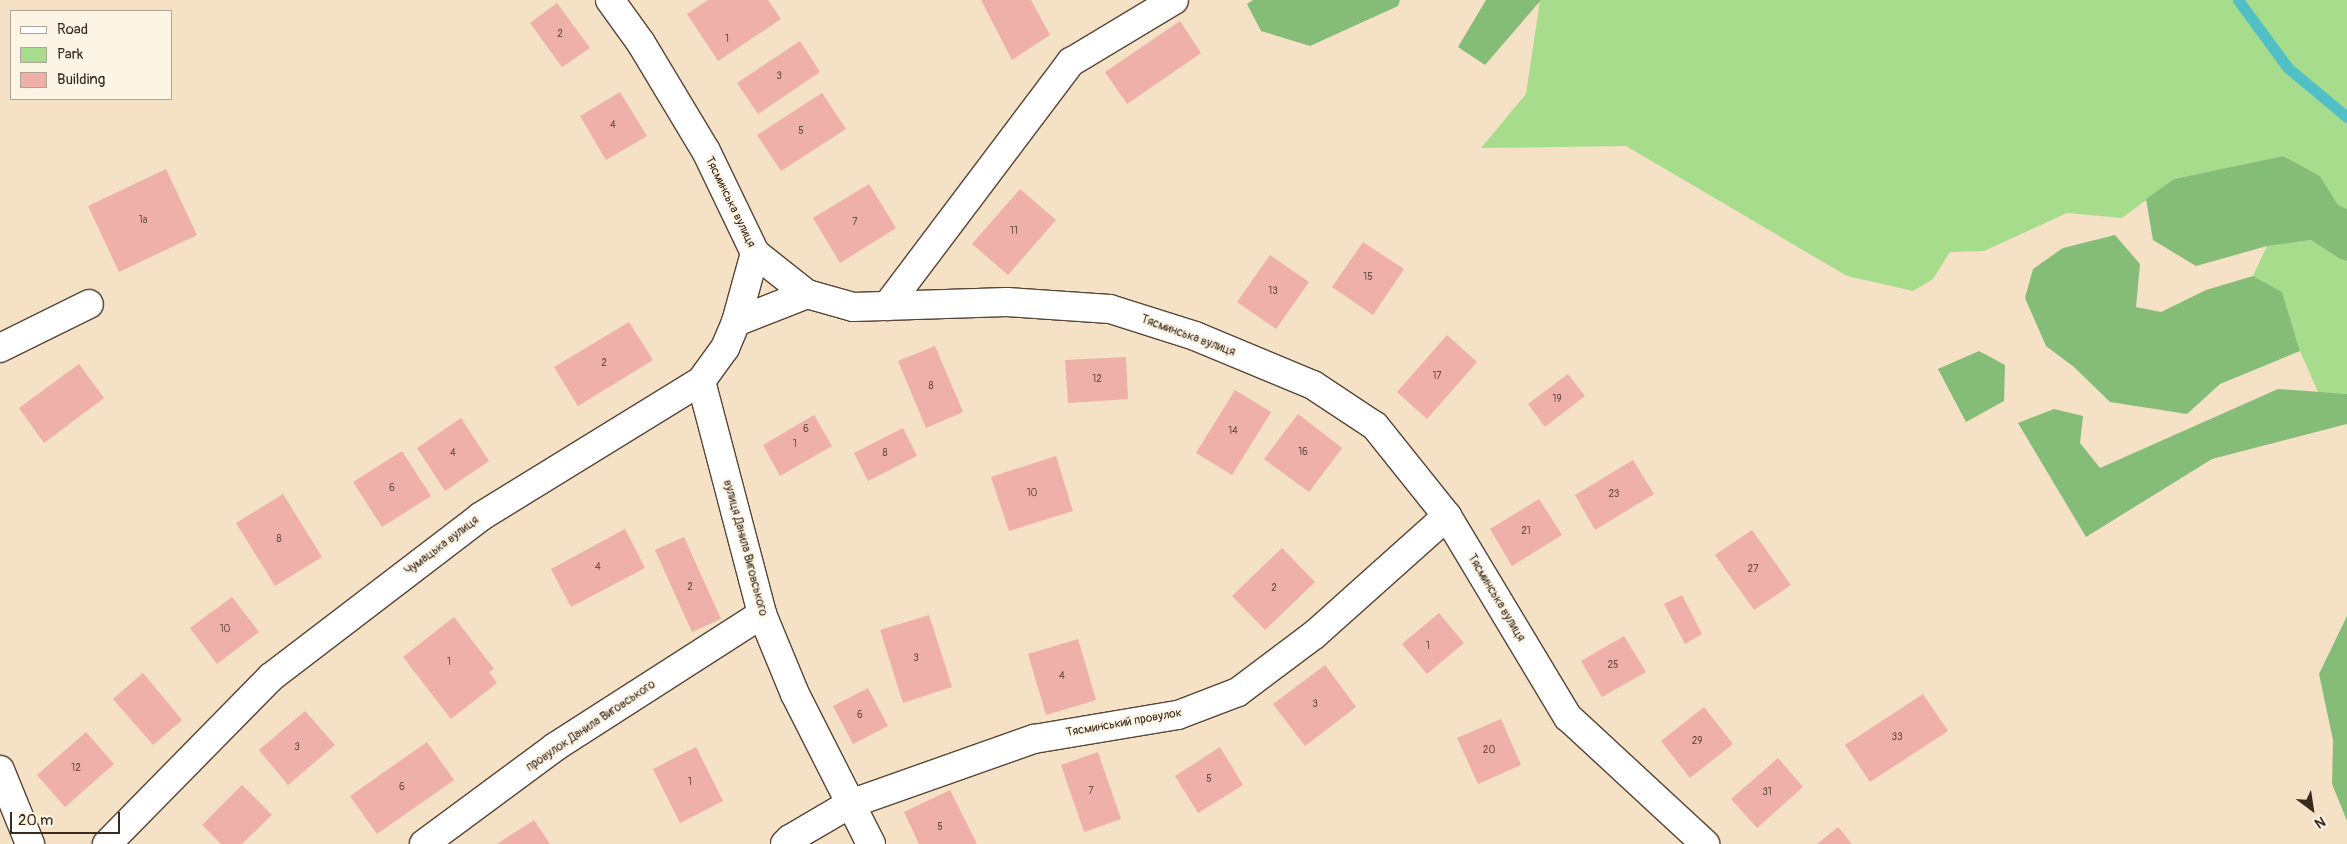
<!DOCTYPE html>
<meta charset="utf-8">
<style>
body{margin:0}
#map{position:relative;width:2347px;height:844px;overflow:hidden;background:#f5e1c6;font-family:Pangolin,sans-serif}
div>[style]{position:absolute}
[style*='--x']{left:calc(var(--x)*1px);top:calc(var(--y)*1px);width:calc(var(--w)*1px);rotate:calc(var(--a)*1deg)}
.green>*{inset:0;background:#a7dc8c}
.forest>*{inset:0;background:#85bc78}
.stream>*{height:11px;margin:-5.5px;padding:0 5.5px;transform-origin:5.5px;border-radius:5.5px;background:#51bfc6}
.building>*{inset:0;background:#eeb0a8}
.roads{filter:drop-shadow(1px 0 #574537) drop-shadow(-1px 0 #574537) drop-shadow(0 1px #574537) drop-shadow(0 -1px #574537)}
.minor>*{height:28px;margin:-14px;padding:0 14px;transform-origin:14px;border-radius:14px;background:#fff}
span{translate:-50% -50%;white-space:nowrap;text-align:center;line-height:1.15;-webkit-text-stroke:4px #fcf5e5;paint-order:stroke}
.number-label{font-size:10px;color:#684c40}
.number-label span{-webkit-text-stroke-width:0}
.street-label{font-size:12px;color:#3b2a1e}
.legend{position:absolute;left:10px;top:10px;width:162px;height:90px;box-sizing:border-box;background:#fcf5e5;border:1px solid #afa495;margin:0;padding:6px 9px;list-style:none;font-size:15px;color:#3b2a1e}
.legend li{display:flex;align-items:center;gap:10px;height:25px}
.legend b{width:25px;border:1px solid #afa495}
.north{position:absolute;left:2287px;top:784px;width:50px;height:50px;-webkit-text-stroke:4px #fcf5e5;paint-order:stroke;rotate:149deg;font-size:14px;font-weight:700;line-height:20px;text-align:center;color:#3b2a1e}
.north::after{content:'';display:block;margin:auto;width:18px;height:22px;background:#3b2a1e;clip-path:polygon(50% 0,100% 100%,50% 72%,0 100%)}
.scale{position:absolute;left:10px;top:812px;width:110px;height:22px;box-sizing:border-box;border:2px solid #3b2a1e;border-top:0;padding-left:6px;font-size:15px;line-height:18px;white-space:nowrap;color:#3b2a1e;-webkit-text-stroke:4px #fcf5e5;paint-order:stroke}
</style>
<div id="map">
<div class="green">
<div style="clip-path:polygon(1540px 0,2347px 0,2347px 209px,2338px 205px,2320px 176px,2283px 156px,2174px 179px,2122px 218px,2067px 213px,1984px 251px,1950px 252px,1933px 279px,1913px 291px,1847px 276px,1626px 146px,1481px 148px,1526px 94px)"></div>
<div style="clip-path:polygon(2311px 240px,2340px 259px,2347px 261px,2347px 394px,2318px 392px,2300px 351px,2282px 292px,2253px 276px,2267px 246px)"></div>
</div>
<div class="forest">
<div style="clip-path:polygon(1253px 0,1400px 0,1398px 6px,1310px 46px,1261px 31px,1247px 4px)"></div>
<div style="clip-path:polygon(1486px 0,1541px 0,1485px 65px,1458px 47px)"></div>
<div style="clip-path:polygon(2283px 156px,2320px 176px,2338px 205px,2347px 209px,2347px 261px,2340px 259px,2311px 240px,2267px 246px,2196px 266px,2153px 240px,2146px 199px,2174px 179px)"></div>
<div style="clip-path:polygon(2115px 235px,2140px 264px,2136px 307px,2161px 312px,2206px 290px,2253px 276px,2282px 292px,2300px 351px,2220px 384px,2187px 414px,2110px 402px,2074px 367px,2046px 346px,2025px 298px,2033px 269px,2063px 248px)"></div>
<div style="clip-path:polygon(1979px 351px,2005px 365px,2004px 401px,1966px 422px,1938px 369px)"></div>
<div style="clip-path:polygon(2278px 389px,2347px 394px,2347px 424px,2212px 459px,2086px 537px,2018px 423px,2054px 409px,2083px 416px,2080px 443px,2100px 468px)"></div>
<div style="clip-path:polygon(2347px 616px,2347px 821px,2332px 784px,2333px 740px,2319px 674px)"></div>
</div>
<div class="stream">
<div style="--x:2238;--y:0;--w:84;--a:53.7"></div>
<div style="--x:2288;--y:68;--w:77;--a:39.7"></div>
</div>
<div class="building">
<div style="clip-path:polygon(708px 0,768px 0,781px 19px,718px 61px,687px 14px)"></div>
<div style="clip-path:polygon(981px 0,1031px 0,1050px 35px,1012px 60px)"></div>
<div style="clip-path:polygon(557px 3px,590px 48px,562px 67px,530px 23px)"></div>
<div style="clip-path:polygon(1180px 21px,1201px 53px,1127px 104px,1105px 72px)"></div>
<div style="clip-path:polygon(800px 41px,820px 72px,758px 114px,737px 83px)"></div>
<div style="clip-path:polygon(620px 92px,647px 136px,606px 160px,580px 116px)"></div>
<div style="clip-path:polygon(822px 93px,846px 129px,781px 171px,757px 135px)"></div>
<div style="clip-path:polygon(166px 169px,197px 235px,119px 272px,88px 206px)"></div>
<div style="clip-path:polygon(869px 184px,896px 228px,840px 263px,813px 218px)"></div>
<div style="clip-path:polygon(1020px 189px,1056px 220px,1008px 275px,972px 244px)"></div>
<div style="clip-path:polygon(1363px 242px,1404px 269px,1373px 315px,1332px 287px)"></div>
<div style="clip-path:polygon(1270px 255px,1309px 282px,1276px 329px,1237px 302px)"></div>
<div style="clip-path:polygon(629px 322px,653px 360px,578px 406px,554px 367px)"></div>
<div style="clip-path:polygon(1447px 335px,1477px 362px,1427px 419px,1397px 392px)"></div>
<div style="clip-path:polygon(935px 346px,963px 412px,926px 428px,898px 361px)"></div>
<div style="clip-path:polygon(1126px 357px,1128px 399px,1068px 403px,1065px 360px)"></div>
<div style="clip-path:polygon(79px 364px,104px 398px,44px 443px,19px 408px)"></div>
<div style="clip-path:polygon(1568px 374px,1585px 396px,1545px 427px,1528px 404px)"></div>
<div style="clip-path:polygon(1235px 390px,1271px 412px,1232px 475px,1196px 453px)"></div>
<div style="clip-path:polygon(1298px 414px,1342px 448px,1309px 492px,1264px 459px)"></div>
<div style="clip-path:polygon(814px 415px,832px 446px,780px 476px,763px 445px)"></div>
<div style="clip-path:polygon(461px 418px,489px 461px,445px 491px,417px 448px)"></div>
<div style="clip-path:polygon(903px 428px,917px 456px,868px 481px,854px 453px)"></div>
<div style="clip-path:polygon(402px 451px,431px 496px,382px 527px,353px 482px)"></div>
<div style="clip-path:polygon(1056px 456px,1073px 511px,1009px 531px,991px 477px)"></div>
<div style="clip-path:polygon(1633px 460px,1654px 494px,1595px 530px,1575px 495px)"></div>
<div style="clip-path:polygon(283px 494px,322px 557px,275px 586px,236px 523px)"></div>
<div style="clip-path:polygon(1539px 499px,1562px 535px,1512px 566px,1490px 529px)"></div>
<div style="clip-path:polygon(625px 529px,645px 568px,571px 607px,551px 569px)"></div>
<div style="clip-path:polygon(1752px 530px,1791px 585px,1754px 610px,1715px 555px)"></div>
<div style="clip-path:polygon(684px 537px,721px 619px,692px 632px,655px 550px)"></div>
<div style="clip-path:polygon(1282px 548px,1315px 582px,1265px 630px,1232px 596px)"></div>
<div style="clip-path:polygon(1682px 595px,1702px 634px,1685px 644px,1664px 604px)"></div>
<div style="clip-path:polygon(232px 597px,259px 632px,217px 664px,190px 628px)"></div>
<div style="clip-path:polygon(1439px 613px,1464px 643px,1427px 674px,1402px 644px)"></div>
<div style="clip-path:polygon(929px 615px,952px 687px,903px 703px,880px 630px)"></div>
<div style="clip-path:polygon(454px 617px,494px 669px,489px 672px,497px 683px,451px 719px,403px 657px)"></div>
<div style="clip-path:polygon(1624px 636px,1646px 672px,1602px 697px,1581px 661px)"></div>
<div style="clip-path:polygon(1078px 639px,1096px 700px,1046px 715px,1028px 654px)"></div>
<div style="clip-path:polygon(1325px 665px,1356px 707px,1305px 746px,1273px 704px)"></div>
<div style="clip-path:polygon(143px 673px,182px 720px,153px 745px,113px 699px)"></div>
<div style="clip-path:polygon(868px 688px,888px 726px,853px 744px,833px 706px)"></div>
<div style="clip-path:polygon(1923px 694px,1948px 731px,1870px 782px,1845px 745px)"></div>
<div style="clip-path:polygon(1704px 707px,1733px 744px,1690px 778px,1661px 741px)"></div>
<div style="clip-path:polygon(305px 711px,335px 745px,288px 785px,259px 750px)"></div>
<div style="clip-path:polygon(1501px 719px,1521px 765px,1478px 784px,1457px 738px)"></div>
<div style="clip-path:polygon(86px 732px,114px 764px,65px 807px,37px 775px)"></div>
<div style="clip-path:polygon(427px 742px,454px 780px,377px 834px,350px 796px)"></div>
<div style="clip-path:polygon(696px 747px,723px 801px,680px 823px,653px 769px)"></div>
<div style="clip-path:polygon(1220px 747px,1243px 785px,1198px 813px,1175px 776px)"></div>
<div style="clip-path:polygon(1098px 752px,1121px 819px,1084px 832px,1061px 765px)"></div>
<div style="clip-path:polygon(1778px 758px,1803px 787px,1757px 828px,1731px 799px)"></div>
<div style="clip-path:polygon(242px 785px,272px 815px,242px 844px,221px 844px,202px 825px)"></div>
<div style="clip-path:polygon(950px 790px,977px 844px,919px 844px,904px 812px)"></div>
<div style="clip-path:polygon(534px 820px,550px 844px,497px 844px)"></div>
<div style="clip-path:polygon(1838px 827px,1852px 844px,1817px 844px)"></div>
</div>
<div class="roads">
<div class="minor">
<div style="--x:610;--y:0;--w:53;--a:54.2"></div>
<div style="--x:641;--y:43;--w:126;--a:59"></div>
<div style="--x:706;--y:151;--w:113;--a:64.3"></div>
<div style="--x:755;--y:253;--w:66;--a:38.3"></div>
<div style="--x:807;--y:294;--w:48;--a:15.8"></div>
<div style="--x:853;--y:307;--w:154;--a:-1.9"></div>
<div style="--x:1007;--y:302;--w:103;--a:3.9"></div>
<div style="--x:1110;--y:309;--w:89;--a:17.6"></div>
<div style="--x:1195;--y:336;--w:128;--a:22.6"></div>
<div style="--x:1313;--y:385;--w:74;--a:33.5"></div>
<div style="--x:1375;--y:426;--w:115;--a:51.3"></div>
<div style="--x:1447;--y:516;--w:235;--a:59"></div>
<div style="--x:1568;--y:717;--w:187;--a:42.8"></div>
<div style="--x:887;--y:306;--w:306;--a:-53"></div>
<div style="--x:1071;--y:62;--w:120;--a:-31"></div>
<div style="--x:736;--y:322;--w:76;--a:-21.5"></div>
<div style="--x:0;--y:348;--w:99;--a:-26.3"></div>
<div style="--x:701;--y:381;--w:241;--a:75.3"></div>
<div style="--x:762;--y:614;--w:87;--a:67.6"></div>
<div style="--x:795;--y:694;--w:168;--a:63.1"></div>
<div style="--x:0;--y:770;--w:80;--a:67.9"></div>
<div style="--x:107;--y:844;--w:234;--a:-45.5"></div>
<div style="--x:271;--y:677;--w:263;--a:-37.4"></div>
<div style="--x:480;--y:517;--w:259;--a:-31.6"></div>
<div style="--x:701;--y:381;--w:41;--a:-54"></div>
<div style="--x:725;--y:348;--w:28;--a:-67"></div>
<div style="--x:736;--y:322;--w:72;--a:-74.6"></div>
<div style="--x:424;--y:844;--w:163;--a:-36.5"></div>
<div style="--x:555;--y:747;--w:246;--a:-32.7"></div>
<div style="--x:785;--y:844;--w:7;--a:-45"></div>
<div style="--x:790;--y:839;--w:69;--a:-30.3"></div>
<div style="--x:850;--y:804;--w:195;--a:-19.5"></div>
<div style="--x:1034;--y:739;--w:146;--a:-9.5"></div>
<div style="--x:1178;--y:715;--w:64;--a:-21"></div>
<div style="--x:1238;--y:692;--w:95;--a:-36.9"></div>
<div style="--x:1314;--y:635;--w:178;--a:-41.8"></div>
</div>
</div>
<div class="number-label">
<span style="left:560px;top:35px">2</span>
<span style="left:727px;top:40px">1</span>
<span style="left:779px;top:77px">3</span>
<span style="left:613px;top:126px">4</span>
<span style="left:801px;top:132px">5</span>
<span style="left:143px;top:221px">1а</span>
<span style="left:855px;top:223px">7</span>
<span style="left:1014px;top:232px">11</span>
<span style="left:1368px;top:278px">15</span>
<span style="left:1273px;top:292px">13</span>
<span style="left:604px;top:364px">2</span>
<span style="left:1437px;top:377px">17</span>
<span style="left:1097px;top:380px">12</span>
<span style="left:931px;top:387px">8</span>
<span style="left:1557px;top:400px">19</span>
<span style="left:806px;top:430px">6</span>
<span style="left:1233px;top:432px">14</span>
<span style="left:795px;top:445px">1</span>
<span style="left:1303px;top:453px">16</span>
<span style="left:453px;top:454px">4</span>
<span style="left:885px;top:454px">8</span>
<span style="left:392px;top:489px">6</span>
<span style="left:1032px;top:494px">10</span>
<span style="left:1614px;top:495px">23</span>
<span style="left:1526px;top:532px">21</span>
<span style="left:279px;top:540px">8</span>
<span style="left:598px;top:568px">4</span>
<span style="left:1753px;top:570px">27</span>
<span style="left:690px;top:588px">2</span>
<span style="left:1274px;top:589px">2</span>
<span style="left:225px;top:630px">10</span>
<span style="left:1428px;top:647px">1</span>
<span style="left:916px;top:659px">3</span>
<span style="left:449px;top:663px">1</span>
<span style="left:1613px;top:666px">25</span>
<span style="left:1062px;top:677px">4</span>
<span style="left:1315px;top:705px">3</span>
<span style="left:860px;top:716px">6</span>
<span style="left:1897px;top:738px">33</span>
<span style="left:1697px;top:742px">29</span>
<span style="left:297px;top:748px">3</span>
<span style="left:1489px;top:751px">20</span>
<span style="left:76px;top:769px">12</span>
<span style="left:1209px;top:780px">5</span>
<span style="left:690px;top:783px">1</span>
<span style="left:402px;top:788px">6</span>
<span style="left:1091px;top:792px">7</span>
<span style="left:1767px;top:793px">31</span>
<span style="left:940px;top:828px">5</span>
</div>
<div class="street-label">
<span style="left:730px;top:202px;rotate:64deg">Тясминська вулиця</span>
<span style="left:1188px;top:336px;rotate:20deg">Тясминська вулиця</span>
<span style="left:442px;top:546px;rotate:-37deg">Чумацька вулиця</span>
<span style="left:745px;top:548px;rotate:75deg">вулиця Данила Виговського</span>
<span style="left:1496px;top:598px;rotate:59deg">Тясминська вулиця</span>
<span style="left:1124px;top:723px;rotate:-10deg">Тясминський провулок</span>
<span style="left:591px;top:726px;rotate:-34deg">провулок Данила Виговського</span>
</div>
<ul class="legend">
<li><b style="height:6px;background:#fff"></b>Road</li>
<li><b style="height:14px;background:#a7dc8c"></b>Park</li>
<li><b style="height:14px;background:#eeb0a8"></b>Building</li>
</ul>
<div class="north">N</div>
<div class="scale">20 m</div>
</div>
